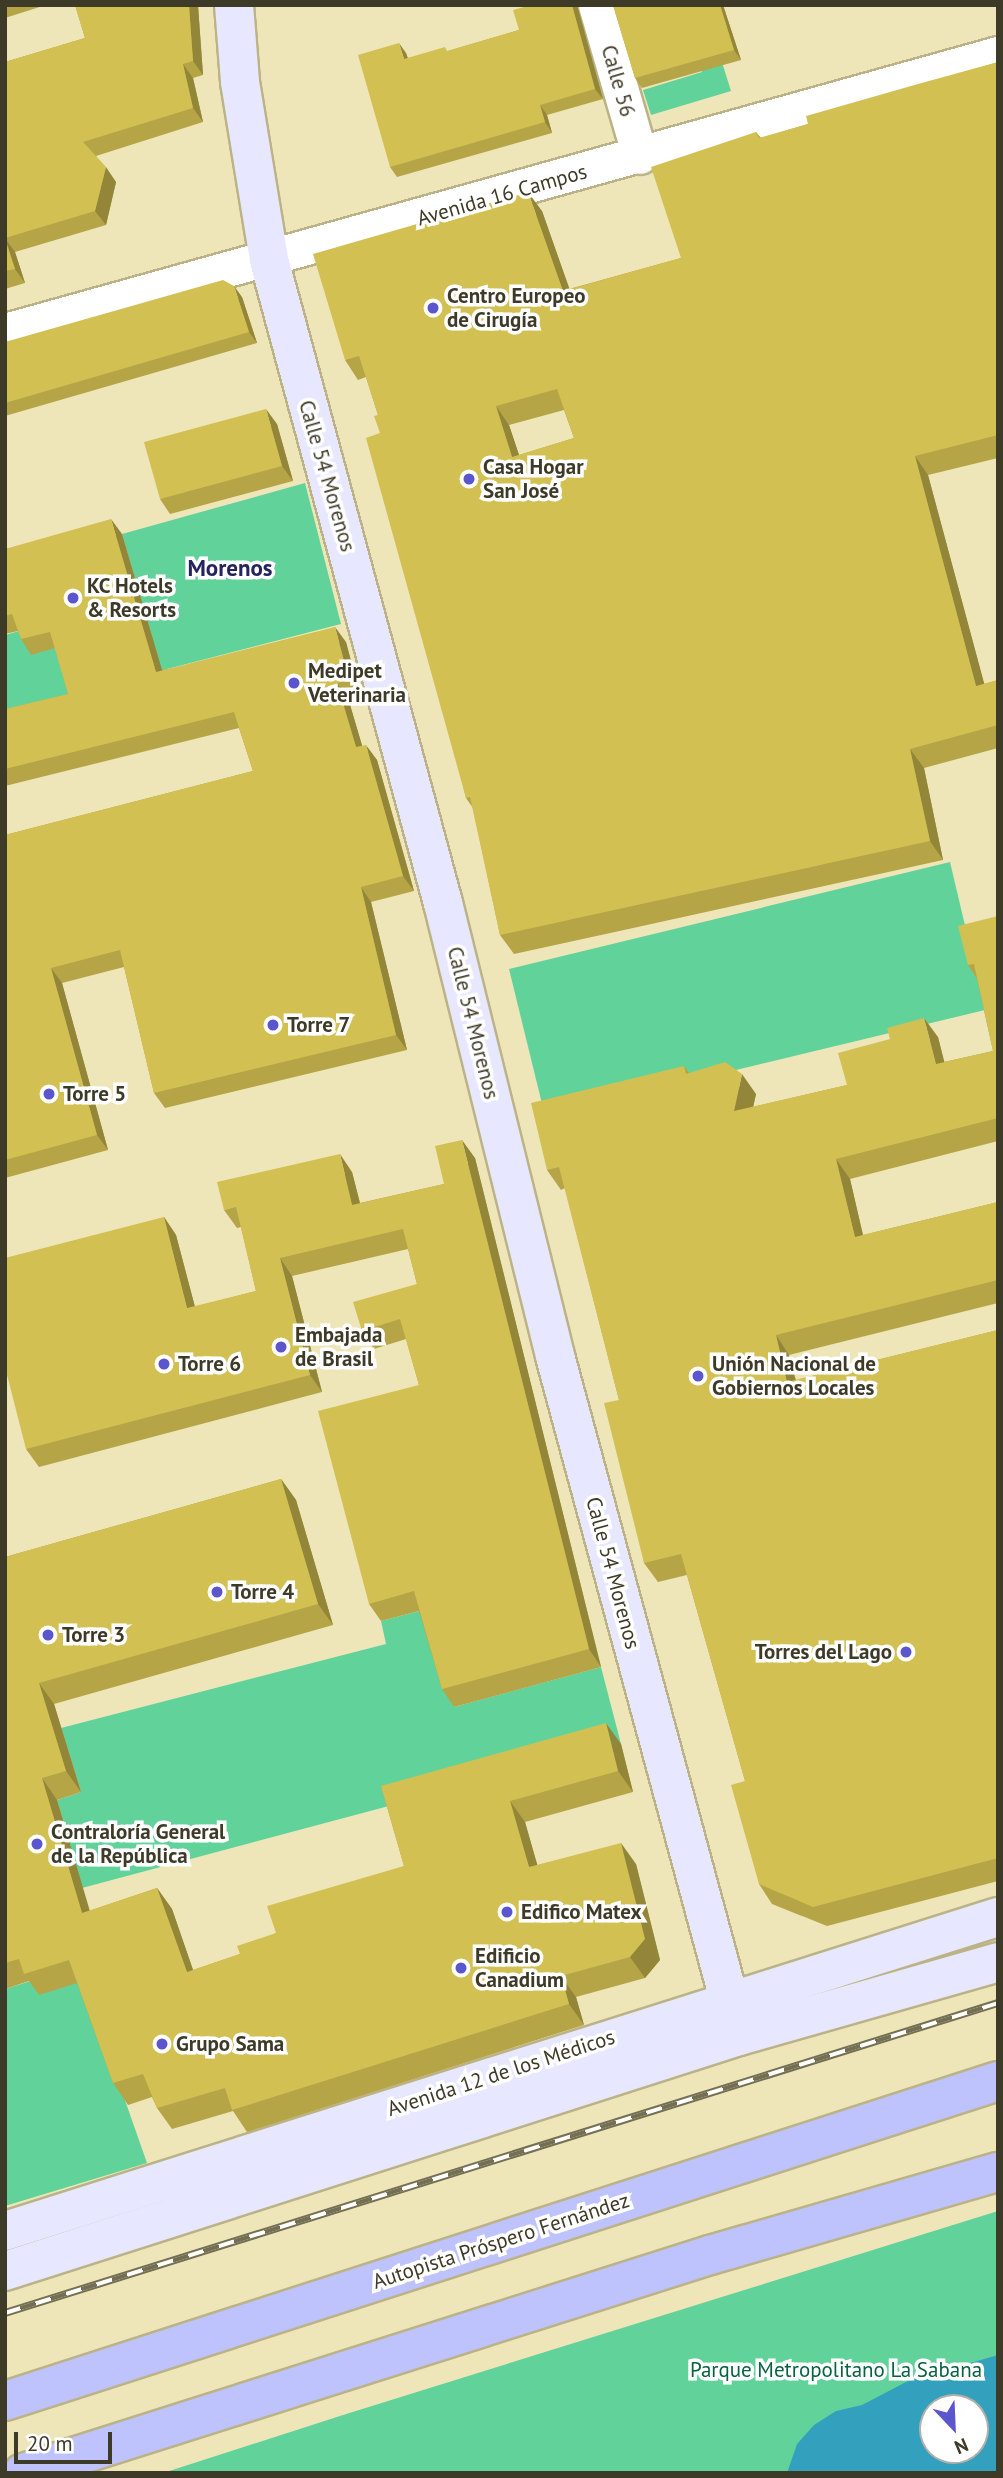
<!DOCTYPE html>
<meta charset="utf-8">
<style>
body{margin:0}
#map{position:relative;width:1003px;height:2478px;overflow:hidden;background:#eee6b8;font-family:"PT Sans",sans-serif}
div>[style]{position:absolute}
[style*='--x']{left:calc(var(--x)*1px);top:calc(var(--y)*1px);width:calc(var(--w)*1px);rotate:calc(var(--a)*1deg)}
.green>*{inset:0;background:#62d29b}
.water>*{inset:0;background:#33a1be}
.roads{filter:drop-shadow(2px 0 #bbb387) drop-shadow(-2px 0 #bbb387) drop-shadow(0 2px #bbb387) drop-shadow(0 -2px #bbb387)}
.minor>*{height:35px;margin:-17.5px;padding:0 17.5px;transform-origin:17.5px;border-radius:17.5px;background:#fff}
.secondary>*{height:38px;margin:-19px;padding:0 19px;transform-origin:19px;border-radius:19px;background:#e7e8ff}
.trunk>*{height:38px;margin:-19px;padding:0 19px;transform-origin:19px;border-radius:19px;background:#bec3fe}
.rail>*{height:8px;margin-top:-4px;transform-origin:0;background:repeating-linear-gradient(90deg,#fff 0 16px,#746f54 0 32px);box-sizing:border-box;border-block:2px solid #746f54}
.wall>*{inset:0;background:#b5a547}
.shaded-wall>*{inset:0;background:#938639}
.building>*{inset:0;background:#d2c052}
.dots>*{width:19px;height:19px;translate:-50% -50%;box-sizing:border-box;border:4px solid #fff;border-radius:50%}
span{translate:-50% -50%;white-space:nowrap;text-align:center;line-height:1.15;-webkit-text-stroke:7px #fff;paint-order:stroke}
.street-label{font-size:21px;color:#3e3a28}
.poi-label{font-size:21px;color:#3e3a28;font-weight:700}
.left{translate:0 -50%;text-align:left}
.right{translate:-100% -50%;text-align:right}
.park-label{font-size:21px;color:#07623f}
.neighbourhood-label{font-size:23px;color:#26245e;font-weight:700}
.frame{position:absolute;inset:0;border:7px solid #3e3a28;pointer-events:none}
.north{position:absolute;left:919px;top:2394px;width:70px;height:70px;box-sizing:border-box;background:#fff;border:2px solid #b2b0a9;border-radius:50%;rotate:157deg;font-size:19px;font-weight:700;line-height:28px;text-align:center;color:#3e3a28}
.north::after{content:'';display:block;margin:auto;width:24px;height:32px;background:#5b56ce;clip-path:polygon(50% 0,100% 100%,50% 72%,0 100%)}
.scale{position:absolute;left:14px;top:2432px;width:98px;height:32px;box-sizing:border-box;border:4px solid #3e3a28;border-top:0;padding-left:9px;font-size:21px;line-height:24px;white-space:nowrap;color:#3e3a28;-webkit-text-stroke:5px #fff;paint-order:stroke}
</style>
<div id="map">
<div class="green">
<div style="clip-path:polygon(682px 5px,704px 5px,731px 91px,651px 115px,643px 90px,702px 72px)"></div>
<div style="clip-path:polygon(305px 483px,341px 624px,5px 711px,5px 635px,23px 630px,61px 647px,158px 658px,122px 534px)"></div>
<div style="clip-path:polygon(950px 862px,985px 1010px,545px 1116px,509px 969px)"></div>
<div style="clip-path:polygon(427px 1609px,454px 1707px,601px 1667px,621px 1744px,82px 1888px,57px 1800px,81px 1792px,61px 1728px,386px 1644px,381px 1621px)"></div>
<div style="clip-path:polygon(78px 1966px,147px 2163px,5px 2206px,5px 1989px)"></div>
<div style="clip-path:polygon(evenodd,998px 2211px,998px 2473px,163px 2473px,343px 2415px,998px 2211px,933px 2408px,975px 2408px,975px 2450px,933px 2450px,933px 2408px)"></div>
</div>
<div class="water">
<div style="clip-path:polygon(evenodd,998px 2355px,998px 2473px,787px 2473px,797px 2444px,814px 2425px,836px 2411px,862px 2405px,908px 2381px,998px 2355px,933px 2408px,975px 2408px,975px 2450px,933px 2450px,933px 2408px)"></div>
</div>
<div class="roads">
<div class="minor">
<div style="--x:596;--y:5;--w:157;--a:73.8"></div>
<div style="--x:5;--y:331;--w:1031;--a:-15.59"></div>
</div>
<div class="secondary">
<div style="--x:234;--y:5;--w:77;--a:85.5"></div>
<div style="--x:240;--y:82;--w:180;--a:80.7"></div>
<div style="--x:269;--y:260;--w:666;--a:74.86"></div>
<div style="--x:443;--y:903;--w:467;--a:76.1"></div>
<div style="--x:555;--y:1356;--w:704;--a:74.86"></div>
<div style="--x:5;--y:2231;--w:1041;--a:-17.55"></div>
<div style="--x:5;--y:2271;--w:771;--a:-17.75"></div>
<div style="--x:739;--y:2036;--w:269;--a:-15.9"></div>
</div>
<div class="trunk">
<div style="--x:5;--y:2401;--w:1043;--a:-17.86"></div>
<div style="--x:23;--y:2473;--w:721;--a:-17.61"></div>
<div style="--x:710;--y:2255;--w:300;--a:-16.1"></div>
</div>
</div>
<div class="rail">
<div style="--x:5;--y:2313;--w:1040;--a:-17.34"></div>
</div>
<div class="wall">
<div style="clip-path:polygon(5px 5px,46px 5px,5px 18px)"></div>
<div style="clip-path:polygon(75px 5px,198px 5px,203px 75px,193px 78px,203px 122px,96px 156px,116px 182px,106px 225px,15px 252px,25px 283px,5px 289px,5px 62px,85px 38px)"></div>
<div style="clip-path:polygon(577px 5px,603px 99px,547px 115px,552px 133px,397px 177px,390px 167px,406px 53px,408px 58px,448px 51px,519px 30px)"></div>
<div style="clip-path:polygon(613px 5px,723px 5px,741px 60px,642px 88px,635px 78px)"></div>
<div style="clip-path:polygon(evenodd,998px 62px,998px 458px,928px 475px,984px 684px,998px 680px,998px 748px,924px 768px,943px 860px,514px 954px,500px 935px,473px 808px,466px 798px,380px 433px,378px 415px,366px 377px,358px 380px,345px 360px,542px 211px,569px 289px,681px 258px,756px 132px,761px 138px,808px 124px,998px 62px,564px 410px,574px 438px,519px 455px,509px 425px,564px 410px)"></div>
<div style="clip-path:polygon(242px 297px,257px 343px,5px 416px,5px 342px)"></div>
<div style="clip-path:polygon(277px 424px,293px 481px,170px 514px,160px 499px)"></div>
<div style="clip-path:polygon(122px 534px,162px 670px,346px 642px,360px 695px,348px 698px,362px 746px,377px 760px,414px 891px,371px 902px,407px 1050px,165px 1108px,154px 1093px,124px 967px,62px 983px,108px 1150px,5px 1178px,5px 835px,253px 771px,239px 728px,5px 786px,5px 709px,68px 694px,55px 648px,31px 655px,21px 639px,18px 631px,5px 634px,5px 549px)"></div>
<div style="clip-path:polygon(998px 916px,998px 1141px,850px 1179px,863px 1235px,998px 1202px,998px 1303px,789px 1355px,796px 1380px,998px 1330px,998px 1881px,827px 1926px,772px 1904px,759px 1884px,745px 1781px,687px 1575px,658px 1582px,644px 1563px,619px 1400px,565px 1188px,561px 1190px,547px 1170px,684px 1066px,689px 1073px,756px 1094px,753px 1107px,847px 1085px,938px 1037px,944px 1062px,993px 1051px,977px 979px,968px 965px)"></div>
<div style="clip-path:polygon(475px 1158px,601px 1667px,454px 1707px,442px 1689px,419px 1611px,381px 1621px,369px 1604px,419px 1385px,406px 1339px,374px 1349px,362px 1331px,417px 1284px,408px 1249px,292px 1276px,322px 1392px,39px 1467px,26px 1449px,164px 1217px,176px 1235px,195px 1307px,256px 1291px,241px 1227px,237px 1228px,224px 1210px,352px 1172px,360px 1203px,444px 1184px)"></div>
<div style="clip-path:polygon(281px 1479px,296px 1500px,333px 1625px,54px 1704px,81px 1792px,57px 1800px,89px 1911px,157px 1888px,172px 1909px,193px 1970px,240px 1954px,276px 1933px,404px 1866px,381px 1786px,621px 1744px,633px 1792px,525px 1822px,537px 1865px,636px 1864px,660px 1960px,645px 1978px,576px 1997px,584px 2025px,247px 2132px,233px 2111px,172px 2129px,157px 2108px,152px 2097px,128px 2105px,113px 2083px,77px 1983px,39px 1995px,29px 1981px,5px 1989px,5px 1557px)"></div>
</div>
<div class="shaded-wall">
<div style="clip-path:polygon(189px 5px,198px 5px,203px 75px,193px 61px)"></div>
<div style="clip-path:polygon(572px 5px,577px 5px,603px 99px,595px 89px)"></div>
<div style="clip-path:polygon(720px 5px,723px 5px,741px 60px,734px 50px)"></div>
<div style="clip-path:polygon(399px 43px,406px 53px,411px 69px,404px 59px)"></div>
<div style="clip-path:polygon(183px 64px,193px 78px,203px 122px,193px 108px)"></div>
<div style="clip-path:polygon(540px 105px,547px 115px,552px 133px,545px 122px)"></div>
<div style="clip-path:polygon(106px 167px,116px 182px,106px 225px,95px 211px)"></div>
<div style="clip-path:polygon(528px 192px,542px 211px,577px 310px,563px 291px)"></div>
<div style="clip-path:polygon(5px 238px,15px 252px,25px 283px,15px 269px)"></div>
<div style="clip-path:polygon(234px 286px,242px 297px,257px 343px,249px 332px)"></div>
<div style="clip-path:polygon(496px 406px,509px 425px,526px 476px,512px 457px)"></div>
<div style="clip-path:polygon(266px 409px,277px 424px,293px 481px,282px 466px)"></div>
<div style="clip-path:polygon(915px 456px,928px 475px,990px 705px,976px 686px)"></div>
<div style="clip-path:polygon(111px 519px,122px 534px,167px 687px,156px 672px)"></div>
<div style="clip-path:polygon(335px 627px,346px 642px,360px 695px,349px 680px)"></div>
<div style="clip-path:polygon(337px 683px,348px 698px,367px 762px,356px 747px)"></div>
<div style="clip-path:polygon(366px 745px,377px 760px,414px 891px,403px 876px)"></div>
<div style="clip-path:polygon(910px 749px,924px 768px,943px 860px,930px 841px)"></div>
<div style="clip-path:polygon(361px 887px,371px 902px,407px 1050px,396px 1035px)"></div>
<div style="clip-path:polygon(51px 968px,62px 983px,108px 1150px,97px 1135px)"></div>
<div style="clip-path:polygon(924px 1018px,938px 1037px,950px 1084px,936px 1064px)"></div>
<div style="clip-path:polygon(742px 1074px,756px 1094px,748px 1131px,734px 1111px)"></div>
<div style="clip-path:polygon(462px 1140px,475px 1158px,601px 1667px,589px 1649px)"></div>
<div style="clip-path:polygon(340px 1154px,352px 1172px,365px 1223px,352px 1205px)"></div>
<div style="clip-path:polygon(836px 1159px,850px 1179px,868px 1257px,855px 1237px)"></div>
<div style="clip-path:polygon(164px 1217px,176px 1235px,200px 1326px,187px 1308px)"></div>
<div style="clip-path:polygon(280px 1258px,292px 1276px,322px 1392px,310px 1375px)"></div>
<div style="clip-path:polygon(776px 1335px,789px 1355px,801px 1402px,787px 1382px)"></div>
<div style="clip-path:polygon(281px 1479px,296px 1500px,333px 1625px,318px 1604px)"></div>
<div style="clip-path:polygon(39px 1683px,54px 1704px,81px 1792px,66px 1771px)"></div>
<div style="clip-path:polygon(606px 1723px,621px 1744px,633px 1792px,618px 1771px)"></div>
<div style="clip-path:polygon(42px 1778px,57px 1800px,97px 1935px,82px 1913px)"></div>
<div style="clip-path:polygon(510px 1801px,525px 1822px,544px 1888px,529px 1867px)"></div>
<div style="clip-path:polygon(621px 1843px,636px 1864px,660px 1960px,645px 1978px,630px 1957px)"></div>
<div style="clip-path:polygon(157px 1888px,172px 1909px,201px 1993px,187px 1972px)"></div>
<div style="clip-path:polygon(561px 1976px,576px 1997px,584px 2025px,569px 2004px)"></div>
</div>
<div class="building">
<div style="clip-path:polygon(75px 5px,189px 5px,193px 61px,183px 64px,193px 108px,83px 142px,106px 167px,95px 211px,5px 238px,5px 62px,85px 38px)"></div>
<div style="clip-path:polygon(531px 5px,572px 5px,595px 89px,540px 105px,545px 122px,390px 167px,358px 55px,399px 43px,404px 59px,445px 47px,447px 51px,519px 30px,513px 10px)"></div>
<div style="clip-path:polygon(613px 5px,720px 5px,734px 50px,635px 78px)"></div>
<div style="clip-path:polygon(evenodd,998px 62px,998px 435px,915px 456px,976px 686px,998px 680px,998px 725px,910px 749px,930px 841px,500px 935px,470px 797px,466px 798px,366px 438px,380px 433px,374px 416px,378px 415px,359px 356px,345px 360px,313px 254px,528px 192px,563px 291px,681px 258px,651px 167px,756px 132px,759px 138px,808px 124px,806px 116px,918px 84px,998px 62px,557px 389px,574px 438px,512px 457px,496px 406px,557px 389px)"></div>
<div style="clip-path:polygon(5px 239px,15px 269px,5px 271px)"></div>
<div style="clip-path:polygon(223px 280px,234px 286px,249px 332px,5px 403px,5px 342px)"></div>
<div style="clip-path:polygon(266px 409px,282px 466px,160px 499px,144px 442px)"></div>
<div style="clip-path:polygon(111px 519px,156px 672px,335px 627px,349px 680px,337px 683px,356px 747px,366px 745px,403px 876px,361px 887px,396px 1035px,154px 1093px,120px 950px,51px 968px,97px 1135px,5px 1160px,5px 835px,253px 771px,234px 712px,5px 769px,5px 709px,68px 694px,50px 632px,21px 639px,12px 614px,5px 616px,5px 549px)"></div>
<div style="clip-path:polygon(998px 916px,998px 1118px,836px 1159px,855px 1237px,998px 1202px,998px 1280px,776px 1335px,787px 1382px,998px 1330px,998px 1858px,813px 1907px,759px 1884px,731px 1785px,745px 1781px,681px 1554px,644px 1563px,604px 1403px,619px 1400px,559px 1167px,547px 1170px,531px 1103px,684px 1066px,686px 1074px,725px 1062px,742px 1074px,734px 1111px,847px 1085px,838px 1053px,890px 1039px,887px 1028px,924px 1018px,936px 1064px,993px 1051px,974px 964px,968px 965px,958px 926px)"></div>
<div style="clip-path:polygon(462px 1140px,589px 1649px,442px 1689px,414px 1591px,369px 1604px,318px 1411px,419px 1385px,400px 1319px,362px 1331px,353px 1302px,417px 1284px,403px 1229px,280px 1258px,310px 1375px,26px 1449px,5px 1367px,5px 1258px,164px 1217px,187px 1308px,256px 1291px,236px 1207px,224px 1210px,217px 1182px,340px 1154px,352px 1205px,444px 1184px,435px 1146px)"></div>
<div style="clip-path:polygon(281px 1479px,318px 1604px,39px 1683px,66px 1771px,42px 1778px,82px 1913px,157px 1888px,187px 1972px,240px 1954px,237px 1946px,276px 1933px,267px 1906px,404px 1866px,381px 1786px,606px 1723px,618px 1771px,510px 1801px,529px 1867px,621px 1843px,645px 1939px,630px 1957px,561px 1976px,569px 2004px,232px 2110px,225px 2088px,157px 2108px,143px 2074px,113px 2083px,69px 1960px,24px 1974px,19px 1959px,5px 1963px,5px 1557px)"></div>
</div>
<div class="dots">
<div style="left:433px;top:308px;background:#5b56ce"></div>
<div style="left:469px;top:479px;background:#5b56ce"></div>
<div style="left:73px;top:598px;background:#5b56ce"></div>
<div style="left:294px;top:683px;background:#5b56ce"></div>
<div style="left:273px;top:1025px;background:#5b56ce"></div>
<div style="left:49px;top:1094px;background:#5b56ce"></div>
<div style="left:281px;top:1347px;background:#5b56ce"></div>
<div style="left:164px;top:1364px;background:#5b56ce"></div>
<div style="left:698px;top:1376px;background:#5b56ce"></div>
<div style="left:217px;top:1592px;background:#5b56ce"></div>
<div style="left:48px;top:1635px;background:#5b56ce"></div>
<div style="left:906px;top:1652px;background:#5b56ce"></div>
<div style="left:37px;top:1844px;background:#5b56ce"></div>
<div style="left:507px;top:1912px;background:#5b56ce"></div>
<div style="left:461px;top:1968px;background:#5b56ce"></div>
<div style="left:162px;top:2044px;background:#5b56ce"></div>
</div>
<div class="street-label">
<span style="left:618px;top:81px;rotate:74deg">Calle 56</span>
<span style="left:502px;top:195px;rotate:-16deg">Avenida 16 Campos</span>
<span style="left:327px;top:476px;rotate:74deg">Calle 54 Morenos</span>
<span style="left:473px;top:1023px;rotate:76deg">Calle 54 Morenos</span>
<span style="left:613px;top:1573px;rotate:75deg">Calle 54 Morenos</span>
<span style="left:501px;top:2073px;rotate:-18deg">Avenida 12 de los Médicos</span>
<span style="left:501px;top:2241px;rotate:-18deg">Autopista Próspero Fernández</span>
</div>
<div class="poi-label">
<span class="left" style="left:447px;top:308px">Centro Europeo<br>de Cirugía</span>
<span class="left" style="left:483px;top:479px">Casa Hogar<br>San José</span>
<span class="left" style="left:87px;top:598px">KC Hotels<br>&amp; Resorts</span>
<span class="left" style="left:308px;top:683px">Medipet<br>Veterinaria</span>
<span class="left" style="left:287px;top:1025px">Torre 7</span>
<span class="left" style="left:63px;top:1094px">Torre 5</span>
<span class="left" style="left:295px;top:1347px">Embajada<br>de Brasil</span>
<span class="left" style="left:178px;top:1364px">Torre 6</span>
<span class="left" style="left:712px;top:1376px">Unión Nacional de<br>Gobiernos Locales</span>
<span class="left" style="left:231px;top:1592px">Torre 4</span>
<span class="left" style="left:62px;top:1635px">Torre 3</span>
<span class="right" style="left:892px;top:1652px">Torres del Lago</span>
<span class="left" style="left:51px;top:1844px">Contraloría General<br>de la República</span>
<span class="left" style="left:521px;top:1912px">Edifico Matex</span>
<span class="left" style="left:475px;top:1968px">Edificio<br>Canadium</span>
<span class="left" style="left:176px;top:2044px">Grupo Sama</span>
</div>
<div class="park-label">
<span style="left:836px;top:2370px">Parque Metropolitano La Sabana</span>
</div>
<div class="neighbourhood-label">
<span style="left:230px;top:568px">Morenos</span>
</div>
<div class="frame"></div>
<div class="north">N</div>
<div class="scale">20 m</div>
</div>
